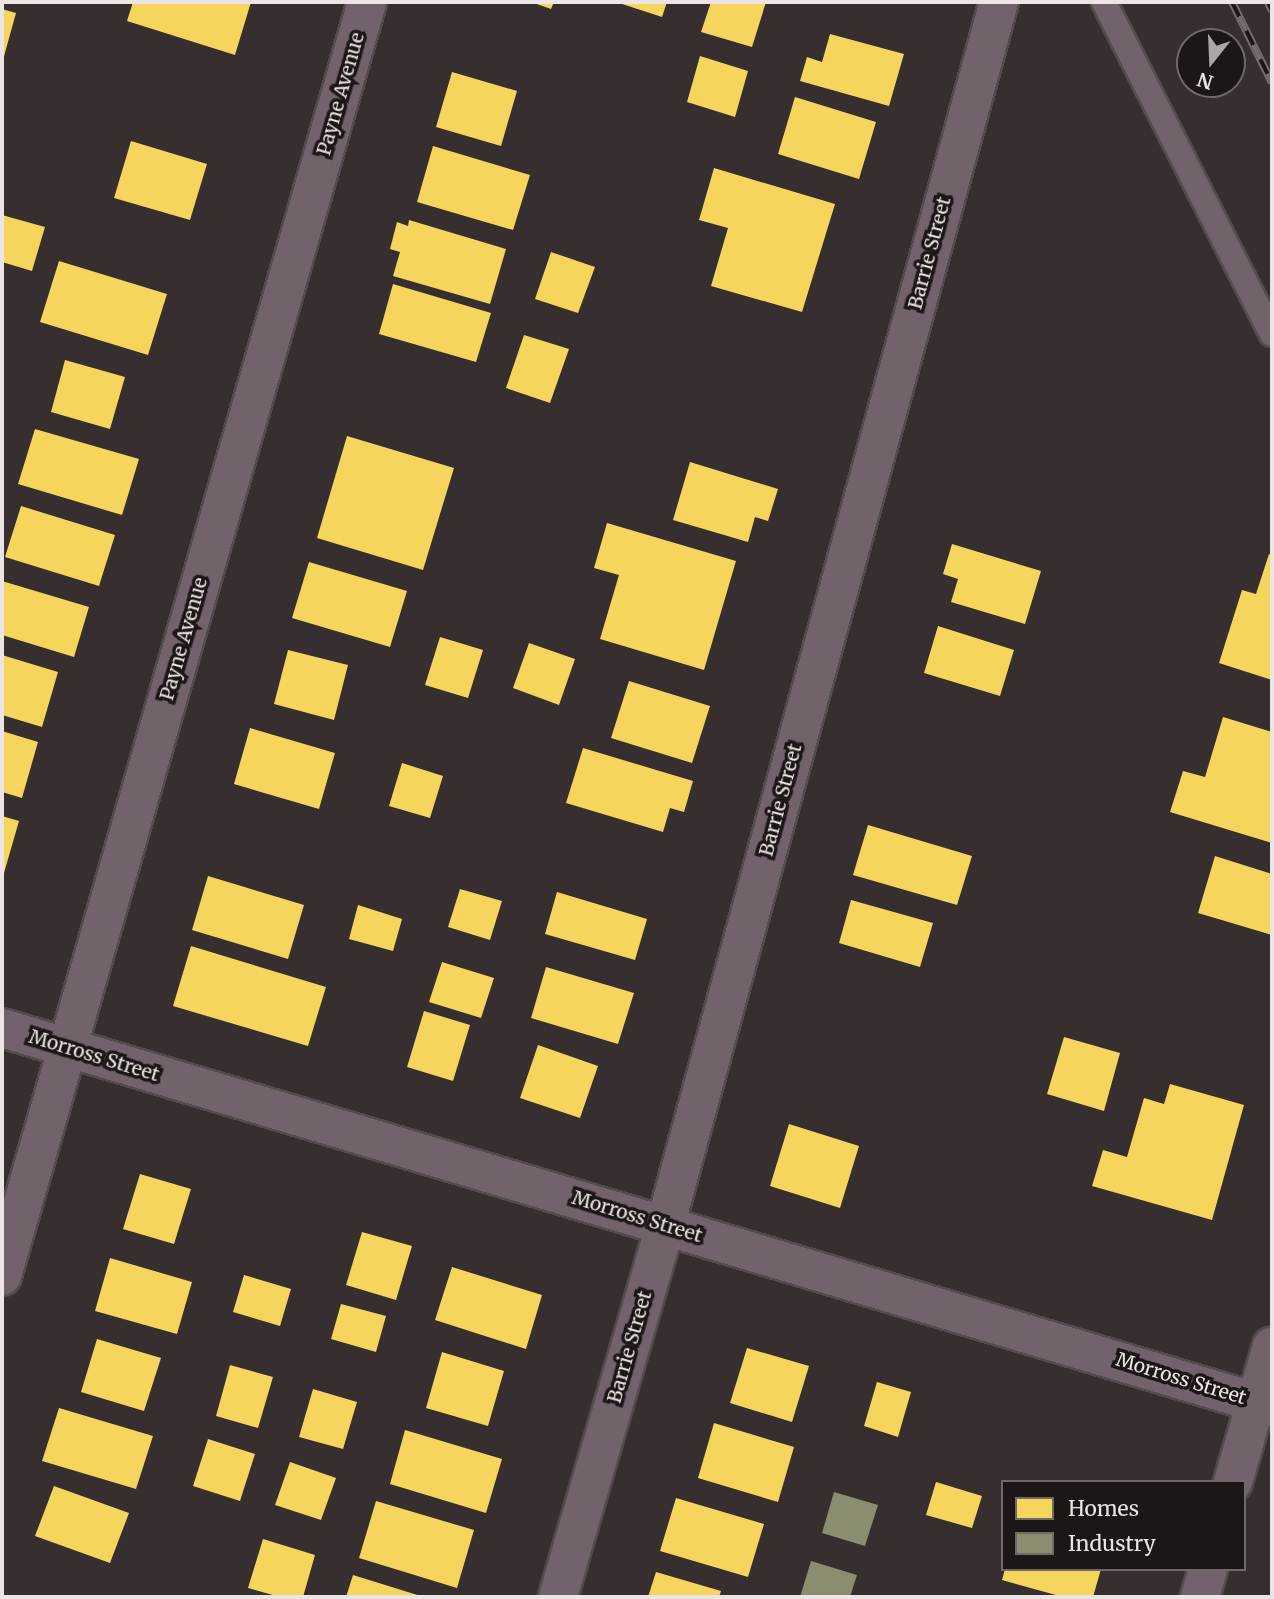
<!DOCTYPE html>
<style>
body{margin:0}
#map{position:relative;width:1274px;height:1599px;overflow:hidden;background:#362e2f;font-family:Merriweather,serif}
div>[style]{position:absolute}
[style*='--x']{left:calc(var(--x)*1px);top:calc(var(--y)*1px);width:calc(var(--w)*1px);rotate:calc(var(--a)*1deg)}
.homes>*{inset:0;background:#f6d55c}
.industry>*{inset:0;background:#8c8c6e}
.roads{filter:drop-shadow(2px 0 #524c4d) drop-shadow(-2px 0 #524c4d) drop-shadow(0 2px #524c4d) drop-shadow(0 -2px #524c4d)}
.lane>*{height:24px;margin:-12px;padding:0 12px;transform-origin:12px;border-radius:12px;background:#71626b}
.street>*{height:38px;margin:-19px;padding:0 19px;transform-origin:19px;border-radius:19px;background:#71626b}
.rail>*{height:8px;margin-top:-4px;transform-origin:0;background:repeating-linear-gradient(90deg,#1c1617 0 16px,#766b70 0 32px);box-sizing:border-box;border-block:2px solid #766b70}
span{translate:-50% -50%;white-space:nowrap;text-align:center;line-height:1.15;-webkit-text-stroke:7px #1c1617;paint-order:stroke}
.street-label{font-size:19px;color:#ede4e5}
.frame{position:absolute;inset:0;border:4px solid #ede4e5;pointer-events:none}
.legend{position:absolute;left:1001px;top:1480px;width:245px;height:91px;box-sizing:border-box;background:#1c1617;border:2px solid #706869;margin:0;padding:9px 12px;list-style:none;font-size:21px;color:#ede4e5}
.legend li{display:flex;align-items:center;gap:14px;height:35px}
.legend b{width:35px;border:2px solid #706869}
.north{position:absolute;left:1176px;top:28px;width:70px;height:70px;box-sizing:border-box;background:#1c1617;border:2px solid #706869;border-radius:50%;rotate:198deg;font-size:19px;font-weight:700;line-height:28px;text-align:center;color:#ede4e5}
.north::after{content:'';display:block;margin:auto;width:24px;height:32px;background:#ada4a5;clip-path:polygon(50% 0,100% 100%,50% 72%,0 100%)}
</style>
<div id="map">
<div class="homes">
<div style="clip-path:polygon(133px 2px,251px 2px,235px 55px,127px 21px)"></div>
<div style="clip-path:polygon(531px 2px,554px 2px,551px 9px)"></div>
<div style="clip-path:polygon(616px 2px,667px 2px,662px 17px)"></div>
<div style="clip-path:polygon(711px 2px,766px 2px,752px 47px,701px 32px)"></div>
<div style="clip-path:polygon(2px 9px,16px 13px,3px 60px,2px 60px)"></div>
<div style="clip-path:polygon(830px 34px,904px 54px,889px 106px,800px 81px,807px 57px,822px 62px)"></div>
<div style="clip-path:polygon(700px 56px,748px 71px,735px 117px,687px 102px)"></div>
<div style="clip-path:polygon(452px 72px,517px 91px,501px 146px,436px 127px)"></div>
<div style="clip-path:polygon(795px 97px,876px 122px,859px 179px,778px 154px)"></div>
<div style="clip-path:polygon(131px 141px,207px 164px,190px 220px,114px 198px)"></div>
<div style="clip-path:polygon(433px 146px,530px 175px,513px 230px,417px 202px)"></div>
<div style="clip-path:polygon(714px 168px,835px 204px,802px 312px,711px 286px,728px 228px,699px 220px)"></div>
<div style="clip-path:polygon(2px 215px,45px 227px,32px 271px,2px 262px)"></div>
<div style="clip-path:polygon(409px 220px,506px 249px,490px 304px,393px 276px,400px 252px,390px 249px,397px 222px,408px 226px)"></div>
<div style="clip-path:polygon(551px 252px,595px 267px,578px 313px,535px 299px)"></div>
<div style="clip-path:polygon(59px 261px,167px 294px,148px 355px,40px 322px)"></div>
<div style="clip-path:polygon(393px 284px,491px 313px,476px 362px,379px 334px)"></div>
<div style="clip-path:polygon(524px 335px,569px 349px,550px 403px,506px 388px)"></div>
<div style="clip-path:polygon(65px 360px,125px 377px,110px 429px,51px 412px)"></div>
<div style="clip-path:polygon(35px 429px,139px 459px,122px 515px,18px 484px)"></div>
<div style="clip-path:polygon(347px 436px,454px 468px,423px 570px,317px 538px)"></div>
<div style="clip-path:polygon(690px 462px,778px 489px,768px 521px,755px 517px,748px 542px,673px 520px)"></div>
<div style="clip-path:polygon(21px 506px,115px 535px,99px 586px,5px 557px)"></div>
<div style="clip-path:polygon(607px 523px,736px 561px,704px 670px,600px 639px,619px 575px,594px 568px)"></div>
<div style="clip-path:polygon(952px 544px,1041px 571px,1025px 624px,951px 602px,958px 579px,943px 574px)"></div>
<div style="clip-path:polygon(1269px 554px,1272px 555px,1272px 680px,1219px 663px,1242px 590px,1256px 594px)"></div>
<div style="clip-path:polygon(309px 562px,407px 591px,390px 647px,292px 618px)"></div>
<div style="clip-path:polygon(2px 581px,89px 607px,74px 657px,2px 635px)"></div>
<div style="clip-path:polygon(938px 626px,1014px 650px,1000px 696px,924px 673px)"></div>
<div style="clip-path:polygon(440px 637px,483px 650px,468px 698px,425px 685px)"></div>
<div style="clip-path:polygon(529px 643px,575px 659px,559px 705px,513px 688px)"></div>
<div style="clip-path:polygon(288px 650px,348px 665px,334px 720px,274px 704px)"></div>
<div style="clip-path:polygon(2px 655px,58px 672px,42px 727px,2px 715px)"></div>
<div style="clip-path:polygon(629px 681px,710px 706px,692px 763px,611px 738px)"></div>
<div style="clip-path:polygon(1223px 717px,1272px 732px,1272px 843px,1170px 812px,1183px 771px,1205px 777px)"></div>
<div style="clip-path:polygon(250px 728px,335px 753px,319px 809px,234px 784px)"></div>
<div style="clip-path:polygon(2px 731px,38px 742px,22px 798px,2px 792px)"></div>
<div style="clip-path:polygon(583px 748px,693px 781px,684px 812px,670px 808px,663px 832px,566px 803px)"></div>
<div style="clip-path:polygon(402px 763px,443px 776px,430px 818px,389px 806px)"></div>
<div style="clip-path:polygon(2px 816px,19px 821px,4px 873px,2px 873px)"></div>
<div style="clip-path:polygon(868px 825px,972px 856px,957px 905px,853px 875px)"></div>
<div style="clip-path:polygon(1215px 856px,1272px 874px,1272px 935px,1198px 913px)"></div>
<div style="clip-path:polygon(208px 876px,304px 905px,288px 959px,192px 930px)"></div>
<div style="clip-path:polygon(460px 889px,502px 901px,490px 940px,448px 927px)"></div>
<div style="clip-path:polygon(557px 892px,647px 919px,635px 960px,545px 934px)"></div>
<div style="clip-path:polygon(851px 900px,933px 923px,920px 967px,839px 943px)"></div>
<div style="clip-path:polygon(358px 905px,402px 919px,393px 951px,349px 939px)"></div>
<div style="clip-path:polygon(191px 946px,326px 987px,308px 1046px,173px 1006px)"></div>
<div style="clip-path:polygon(442px 962px,494px 978px,481px 1018px,429px 1002px)"></div>
<div style="clip-path:polygon(546px 967px,634px 993px,618px 1044px,531px 1018px)"></div>
<div style="clip-path:polygon(424px 1011px,470px 1025px,453px 1081px,407px 1067px)"></div>
<div style="clip-path:polygon(1064px 1037px,1120px 1053px,1104px 1111px,1047px 1094px)"></div>
<div style="clip-path:polygon(538px 1045px,598px 1066px,580px 1118px,520px 1098px)"></div>
<div style="clip-path:polygon(1170px 1084px,1244px 1105px,1212px 1220px,1092px 1186px,1103px 1150px,1127px 1157px,1144px 1098px,1164px 1104px)"></div>
<div style="clip-path:polygon(789px 1124px,859px 1146px,840px 1208px,770px 1186px)"></div>
<div style="clip-path:polygon(140px 1174px,191px 1189px,174px 1244px,123px 1229px)"></div>
<div style="clip-path:polygon(362px 1232px,412px 1246px,396px 1300px,346px 1285px)"></div>
<div style="clip-path:polygon(110px 1258px,192px 1282px,177px 1334px,95px 1311px)"></div>
<div style="clip-path:polygon(452px 1267px,542px 1295px,526px 1349px,435px 1320px)"></div>
<div style="clip-path:polygon(244px 1275px,291px 1289px,280px 1326px,233px 1312px)"></div>
<div style="clip-path:polygon(341px 1304px,386px 1316px,376px 1352px,331px 1339px)"></div>
<div style="clip-path:polygon(97px 1339px,161px 1358px,144px 1411px,81px 1392px)"></div>
<div style="clip-path:polygon(747px 1348px,809px 1366px,792px 1422px,730px 1403px)"></div>
<div style="clip-path:polygon(442px 1352px,504px 1371px,488px 1426px,426px 1408px)"></div>
<div style="clip-path:polygon(230px 1365px,273px 1377px,258px 1428px,216px 1416px)"></div>
<div style="clip-path:polygon(877px 1382px,911px 1392px,898px 1437px,864px 1426px)"></div>
<div style="clip-path:polygon(313px 1389px,357px 1402px,343px 1449px,299px 1437px)"></div>
<div style="clip-path:polygon(59px 1408px,153px 1436px,136px 1489px,42px 1461px)"></div>
<div style="clip-path:polygon(714px 1423px,794px 1447px,778px 1502px,698px 1478px)"></div>
<div style="clip-path:polygon(405px 1430px,502px 1459px,486px 1513px,390px 1484px)"></div>
<div style="clip-path:polygon(208px 1439px,255px 1454px,240px 1501px,193px 1486px)"></div>
<div style="clip-path:polygon(290px 1462px,336px 1478px,321px 1520px,275px 1505px)"></div>
<div style="clip-path:polygon(936px 1482px,982px 1496px,972px 1528px,926px 1515px)"></div>
<div style="clip-path:polygon(54px 1486px,129px 1513px,110px 1563px,35px 1536px)"></div>
<div style="clip-path:polygon(676px 1498px,764px 1524px,748px 1577px,660px 1551px)"></div>
<div style="clip-path:polygon(376px 1501px,474px 1530px,457px 1588px,359px 1558px)"></div>
<div style="clip-path:polygon(263px 1539px,315px 1555px,303px 1597px,280px 1597px,248px 1588px)"></div>
<div style="clip-path:polygon(1005px 1569px,1101px 1569px,1093px 1597px,1063px 1597px,1002px 1580px)"></div>
<div style="clip-path:polygon(656px 1572px,721px 1591px,719px 1597px,648px 1597px)"></div>
<div style="clip-path:polygon(353px 1575px,424px 1597px,346px 1597px)"></div>
</div>
<div class="industry">
<div style="clip-path:polygon(834px 1492px,878px 1505px,865px 1546px,822px 1533px)"></div>
<div style="clip-path:polygon(811px 1561px,857px 1575px,850px 1597px,800px 1597px)"></div>
</div>
<div class="roads">
<div class="lane">
<div style="--x:1104;--y:2;--w:372;--a:63.2"></div>
</div>
<div class="street">
<div style="--x:2;--y:1028;--w:1325;--a:16.62"></div>
<div style="--x:2;--y:1276;--w:1325;--a:-74.01"></div>
<div style="--x:1233;--y:1482;--w:141;--a:-74"></div>
<div style="--x:558;--y:1597;--w:386;--a:-73.9"></div>
<div style="--x:665;--y:1226;--w:1269;--a:-74.74"></div>
<div style="--x:1200;--y:1597;--w:29;--a:-74"></div>
</div>
</div>
<div class="rail">
<div style="--x:1232;--y:2;--w:90;--a:63.7"></div>
<div style="--x:1268;--y:2;--w:10;--a:66"></div>
</div>
<div class="street-label">
<span style="left:341px;top:94px;rotate:-74deg">Payne Avenue</span>
<span style="left:930px;top:253px;rotate:-75deg">Barrie Street</span>
<span style="left:184px;top:639px;rotate:-74deg">Payne Avenue</span>
<span style="left:781px;top:800px;rotate:-75deg">Barrie Street</span>
<span style="left:94px;top:1056px;rotate:17deg">Morross Street</span>
<span style="left:637px;top:1217px;rotate:17deg">Morross Street</span>
<span style="left:630px;top:1347px;rotate:-74deg">Barrie Street</span>
<span style="left:1181px;top:1379px;rotate:17deg">Morross Street</span>
</div>
<div class="frame"></div>
<ul class="legend">
<li><b style="height:19px;background:#f6d55c"></b>Homes</li>
<li><b style="height:19px;background:#8c8c6e"></b>Industry</li>
</ul>
<div class="north">N</div>
</div>
